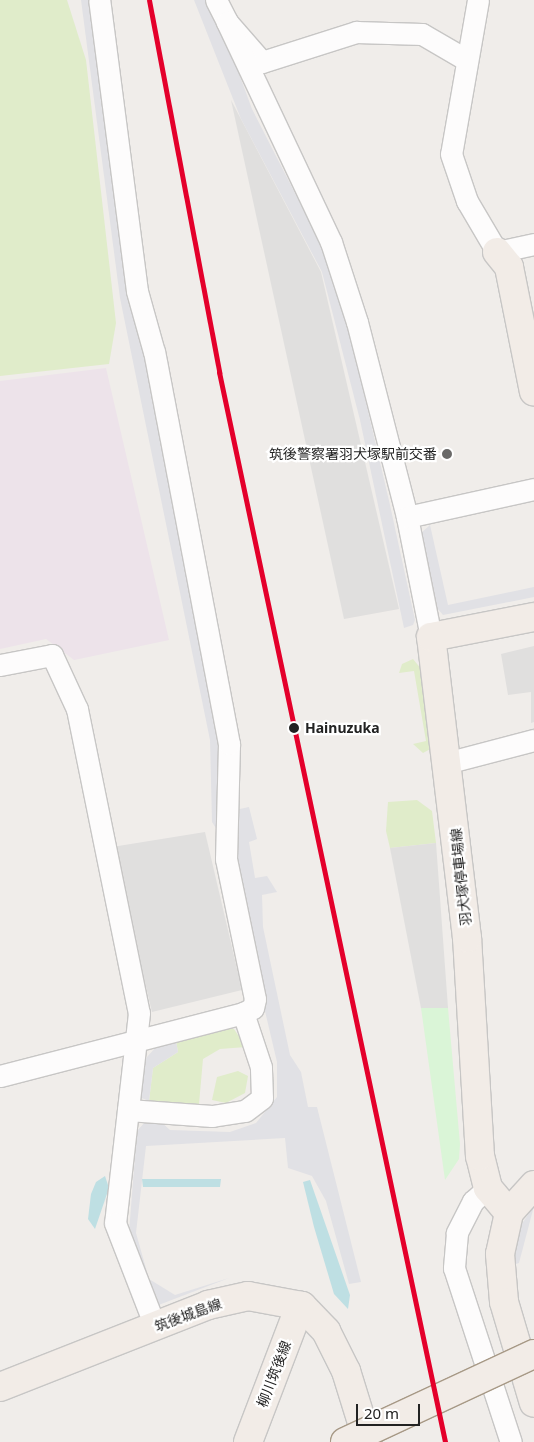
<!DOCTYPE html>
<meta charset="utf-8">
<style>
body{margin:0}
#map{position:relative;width:534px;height:1442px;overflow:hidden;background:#f0edea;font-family:"Noto Sans","Noto Sans JP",sans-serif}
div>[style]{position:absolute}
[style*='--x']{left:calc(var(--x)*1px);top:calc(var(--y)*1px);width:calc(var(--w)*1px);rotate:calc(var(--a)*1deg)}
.industrial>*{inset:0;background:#ede3ea}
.grass>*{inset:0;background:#e0ecca}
.park>*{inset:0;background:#daf5d7}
.parking>*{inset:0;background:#e0dfde}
.plaza>*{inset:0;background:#e1e1e5}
.water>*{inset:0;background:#bedfe3}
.roads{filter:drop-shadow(1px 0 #c7c6c5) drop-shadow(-1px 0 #c7c6c5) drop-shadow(0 1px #c7c6c5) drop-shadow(0 -1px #c7c6c5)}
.minor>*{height:21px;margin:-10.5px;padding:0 10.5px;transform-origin:10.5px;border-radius:10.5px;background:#fdfcfc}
.major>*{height:28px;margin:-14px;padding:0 14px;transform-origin:14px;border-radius:14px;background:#f2ece7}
.bridges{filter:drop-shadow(1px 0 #a79986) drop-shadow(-1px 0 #a79986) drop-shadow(0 1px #a79986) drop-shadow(0 -1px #a79986)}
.major-bridge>*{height:28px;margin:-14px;padding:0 14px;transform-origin:14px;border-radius:14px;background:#f2ece7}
.rail-1>*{height:5px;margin:-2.5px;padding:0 2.5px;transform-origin:2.5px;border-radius:2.5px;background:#e4002b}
.dots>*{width:14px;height:14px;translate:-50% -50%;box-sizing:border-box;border:2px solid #fff;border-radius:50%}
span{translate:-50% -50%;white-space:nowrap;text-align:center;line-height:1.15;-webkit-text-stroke:4.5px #fff;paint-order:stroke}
.poi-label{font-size:14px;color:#222}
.right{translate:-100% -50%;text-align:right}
.stop-label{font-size:14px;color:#222;font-weight:700}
.left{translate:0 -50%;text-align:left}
.street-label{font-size:14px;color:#222}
.scale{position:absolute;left:356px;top:1404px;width:64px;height:22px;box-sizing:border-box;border:2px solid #222;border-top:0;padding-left:6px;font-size:15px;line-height:18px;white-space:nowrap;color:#222;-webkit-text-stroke:4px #fff;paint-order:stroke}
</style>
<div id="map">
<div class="industrial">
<div style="clip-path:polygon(106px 368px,169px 640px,74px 660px,46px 639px,0 649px,0 381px)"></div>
</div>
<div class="grass">
<div style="clip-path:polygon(0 0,67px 0,86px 60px,116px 323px,109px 364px,0 376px)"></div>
<div style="clip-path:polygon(413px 659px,422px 670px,434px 747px,423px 753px,413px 744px,426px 741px,414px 671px,399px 673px,402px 664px)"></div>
<div style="clip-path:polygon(417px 800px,432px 811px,436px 843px,390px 848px,386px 831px,388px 802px)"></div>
<div style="clip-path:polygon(222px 1028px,234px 1029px,246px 1047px,220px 1049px,203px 1059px,199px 1104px,149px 1101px,153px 1068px,178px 1052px,176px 1041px)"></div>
<div style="clip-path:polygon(238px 1071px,248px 1076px,245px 1093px,226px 1103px,212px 1100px,217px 1077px)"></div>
</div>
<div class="park">
<div style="clip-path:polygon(421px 1008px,448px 1008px,460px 1144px,459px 1159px,445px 1180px)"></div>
</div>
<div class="parking">
<div style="clip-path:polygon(231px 100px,321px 272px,399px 609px,344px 619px)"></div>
<div style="clip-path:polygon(534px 646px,534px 722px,531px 723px,531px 692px,508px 695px,501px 654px)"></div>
<div style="clip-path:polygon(205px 832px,242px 990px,152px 1012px,112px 847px)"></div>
<div style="clip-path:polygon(436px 843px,448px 1008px,421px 1008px,390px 848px)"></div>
</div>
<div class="plaza">
<div style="clip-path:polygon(81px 0,92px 0,142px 343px,222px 751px,219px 833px,212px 822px,210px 740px,120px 298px)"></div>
<div style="clip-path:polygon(194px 0,206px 0,227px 41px,252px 109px,322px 246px,342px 300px,390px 505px,415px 620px,413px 625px,404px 628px,360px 420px,322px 272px,241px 119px)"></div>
<div style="clip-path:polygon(430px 525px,448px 605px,534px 587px,534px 597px,443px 615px,436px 607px,421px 533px)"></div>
<div style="clip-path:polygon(249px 807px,257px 839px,249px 842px,255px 878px,267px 876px,277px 892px,262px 895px,263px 927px,290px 1055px,301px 1072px,308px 1107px,317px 1107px,361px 1282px,349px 1284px,326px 1201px,312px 1176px,288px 1168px,285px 1138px,146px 1146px,136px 1233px,149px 1279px,175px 1295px,229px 1278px,156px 1306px,129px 1232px,137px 1131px,145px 1122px,159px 1120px,170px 1130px,230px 1132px,256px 1123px,277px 1097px,277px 1062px,232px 871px,235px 810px)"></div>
<div style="clip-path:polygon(176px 1041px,178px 1052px,153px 1068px,149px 1101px,139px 1097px,139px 1069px,147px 1057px,156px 1047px)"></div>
<div style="clip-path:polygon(534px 1206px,519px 1263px,513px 1265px,519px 1228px)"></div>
</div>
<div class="water">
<div style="clip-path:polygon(105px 1176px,109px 1188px,95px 1229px,88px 1219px,91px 1194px,96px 1182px)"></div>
<div style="clip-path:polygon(142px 1179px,221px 1179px,220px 1187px,143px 1187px)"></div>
<div style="clip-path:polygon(310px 1180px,350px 1295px,348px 1309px,334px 1294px,314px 1227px,303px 1182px)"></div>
</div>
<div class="roads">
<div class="minor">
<div style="--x:216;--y:0;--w:25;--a:63"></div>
<div style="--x:227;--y:22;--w:53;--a:48.8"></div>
<div style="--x:262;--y:62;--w:99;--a:-17.7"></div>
<div style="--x:356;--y:32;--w:66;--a:1.7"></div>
<div style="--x:422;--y:34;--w:50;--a:30.2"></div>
<div style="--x:478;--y:0;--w:156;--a:99.9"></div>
<div style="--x:451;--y:154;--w:50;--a:71.2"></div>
<div style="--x:467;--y:201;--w:59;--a:59.5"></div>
<div style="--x:497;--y:252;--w:38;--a:-12"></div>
<div style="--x:227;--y:22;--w:243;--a:64.7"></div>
<div style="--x:331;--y:242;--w:84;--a:72"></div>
<div style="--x:357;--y:322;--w:201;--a:75.6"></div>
<div style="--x:407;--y:517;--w:122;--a:78.7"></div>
<div style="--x:407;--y:517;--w:130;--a:-12.4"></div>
<div style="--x:0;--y:665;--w:53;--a:-10.9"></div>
<div style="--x:52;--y:655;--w:60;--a:65.2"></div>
<div style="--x:77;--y:709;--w:310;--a:78.5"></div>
<div style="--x:139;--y:1013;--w:211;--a:96.5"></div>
<div style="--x:115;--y:1223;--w:110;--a:68.8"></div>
<div style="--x:450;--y:762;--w:87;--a:-14.7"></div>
<div style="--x:0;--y:1076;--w:251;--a:-14.5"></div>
<div style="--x:243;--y:1013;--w:11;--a:-27"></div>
<div style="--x:253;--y:1008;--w:9;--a:-77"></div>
<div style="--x:255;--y:999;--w:143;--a:-101.7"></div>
<div style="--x:226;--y:859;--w:115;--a:-88.5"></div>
<div style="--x:229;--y:744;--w:399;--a:-100.8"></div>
<div style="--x:154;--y:352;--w:63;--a:-105.6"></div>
<div style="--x:137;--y:291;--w:293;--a:-97.4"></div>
<div style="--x:128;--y:1110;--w:84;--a:4.1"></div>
<div style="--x:212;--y:1116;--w:33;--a:-9"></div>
<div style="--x:245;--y:1111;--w:21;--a:-37"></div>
<div style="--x:262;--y:1098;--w:31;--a:-92"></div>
<div style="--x:261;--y:1067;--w:57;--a:-108.4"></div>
<div style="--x:488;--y:1188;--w:20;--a:139"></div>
<div style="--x:473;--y:1201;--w:36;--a:117"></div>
<div style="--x:457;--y:1233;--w:35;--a:95"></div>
<div style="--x:454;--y:1268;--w:183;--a:71.9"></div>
</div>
<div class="major">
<div style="--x:497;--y:252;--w:19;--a:51"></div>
<div style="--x:509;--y:267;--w:127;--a:78.7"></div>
<div style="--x:534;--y:1185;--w:38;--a:132"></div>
<div style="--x:509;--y:1213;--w:42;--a:102.4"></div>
<div style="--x:500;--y:1254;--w:48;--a:85.2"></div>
<div style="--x:504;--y:1302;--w:105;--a:73.5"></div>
<div style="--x:509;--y:1213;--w:33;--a:-130"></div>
<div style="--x:488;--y:1188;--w:33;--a:-104"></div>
<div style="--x:480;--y:1156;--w:218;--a:-93.4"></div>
<div style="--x:467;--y:938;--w:303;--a:-96.8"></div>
<div style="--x:431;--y:637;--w:105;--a:-11"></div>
<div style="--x:0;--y:1387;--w:224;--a:-21.5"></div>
<div style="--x:208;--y:1305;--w:41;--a:-12.7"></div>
<div style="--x:248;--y:1296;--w:55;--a:10.5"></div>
<div style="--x:302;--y:1306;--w:35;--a:46"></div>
<div style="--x:326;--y:1331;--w:45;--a:63.4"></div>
<div style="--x:346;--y:1371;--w:74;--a:72.8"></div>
<div style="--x:248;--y:1442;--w:146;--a:-69.1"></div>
</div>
</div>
<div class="bridges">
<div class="major-bridge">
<div style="--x:345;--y:1442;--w:208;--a:-25"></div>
</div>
</div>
<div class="rail-1">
<div style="--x:149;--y:0;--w:379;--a:79.3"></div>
<div style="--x:219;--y:372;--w:1094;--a:78.07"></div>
</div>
<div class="dots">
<div style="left:447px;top:454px;background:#6a6968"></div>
<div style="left:294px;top:728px;background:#222"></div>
</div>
<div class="poi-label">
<span class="right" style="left:437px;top:454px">筑後警察署羽犬塚駅前交番</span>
</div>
<div class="stop-label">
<span class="left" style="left:305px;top:728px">Hainuzuka</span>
</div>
<div class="street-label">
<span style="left:461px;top:877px;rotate:-96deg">羽犬塚停車場線</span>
<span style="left:188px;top:1315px;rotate:-20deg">筑後城島線</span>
<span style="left:274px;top:1374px;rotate:-69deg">柳川筑後線</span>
</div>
<div class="scale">20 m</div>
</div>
